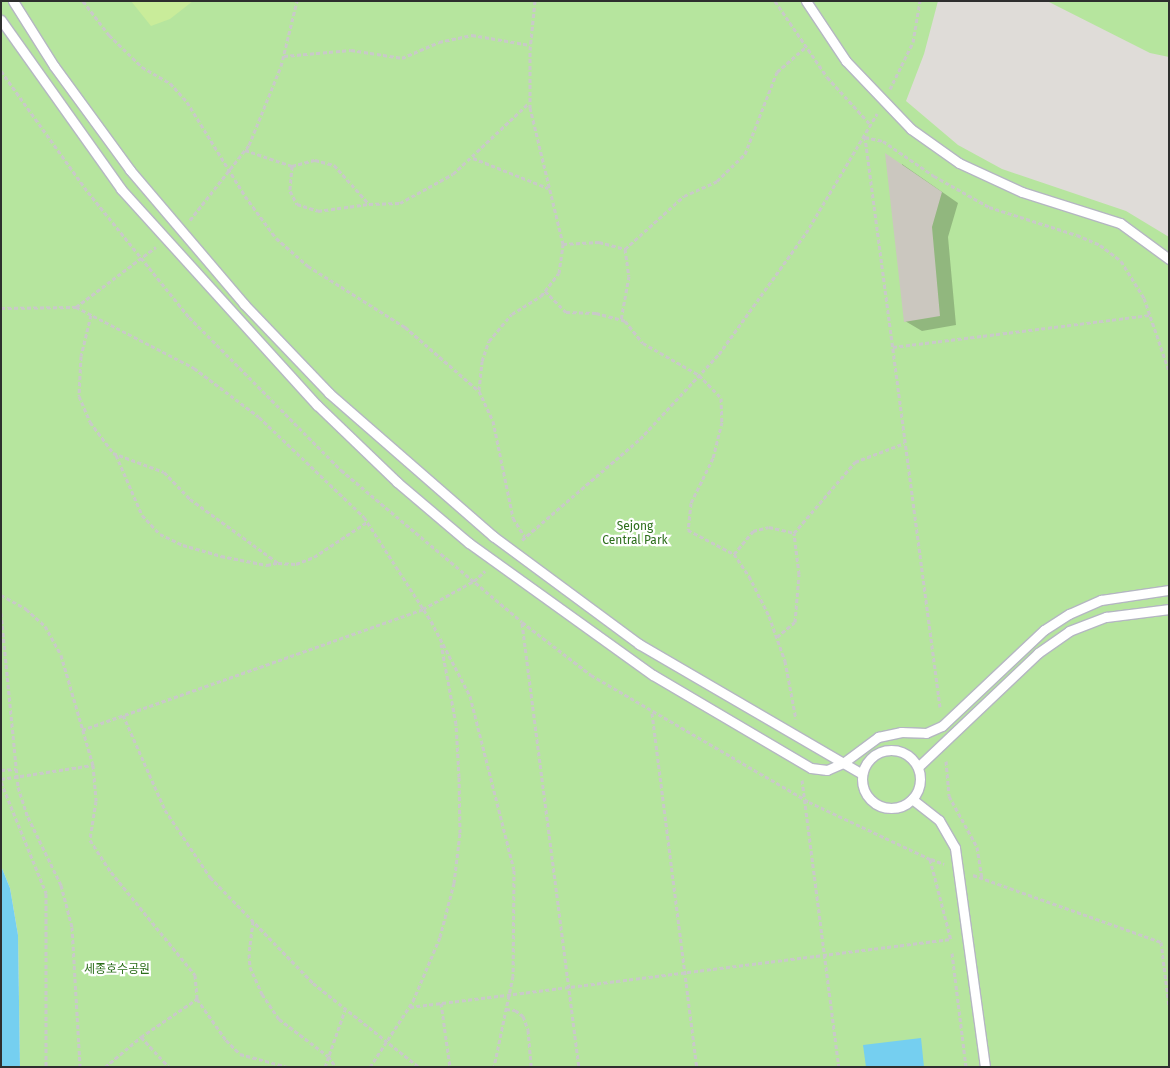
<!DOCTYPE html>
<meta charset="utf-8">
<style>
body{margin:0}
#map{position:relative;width:1170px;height:1068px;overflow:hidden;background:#efe9e1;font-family:"Fira Sans","Noto Sans KR",sans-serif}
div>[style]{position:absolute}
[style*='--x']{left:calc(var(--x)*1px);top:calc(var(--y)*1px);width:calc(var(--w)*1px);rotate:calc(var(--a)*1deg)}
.green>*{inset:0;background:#b6e59e}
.pitch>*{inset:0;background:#c9ec9a}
.plaza>*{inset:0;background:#dfdcd8}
.water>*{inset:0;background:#75cff0}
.shadow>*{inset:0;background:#0003}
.building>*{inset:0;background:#cbc7bf}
.path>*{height:3px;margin-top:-1.5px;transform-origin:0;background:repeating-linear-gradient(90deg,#c9c9c9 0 4px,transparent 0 6.5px)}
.roads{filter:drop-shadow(1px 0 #b4b7c1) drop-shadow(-1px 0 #b4b7c1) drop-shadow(0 1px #b4b7c1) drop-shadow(0 -1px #b4b7c1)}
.service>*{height:9px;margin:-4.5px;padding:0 4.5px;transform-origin:4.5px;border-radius:4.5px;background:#fff}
.service>.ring{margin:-4.5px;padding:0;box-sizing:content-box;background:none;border:9px solid #fff;border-radius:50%}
span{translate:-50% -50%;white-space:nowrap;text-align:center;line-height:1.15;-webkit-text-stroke:4.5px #fff;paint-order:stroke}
.park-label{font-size:12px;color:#2c6e1b}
.frame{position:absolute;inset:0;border:2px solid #2e2e2e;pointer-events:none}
</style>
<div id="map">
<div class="green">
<div style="clip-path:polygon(1px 1px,1169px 1px,1169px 1067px,20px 1067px,18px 935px,10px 888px,1px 866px)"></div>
</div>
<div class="pitch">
<div style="clip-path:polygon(131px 1px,193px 1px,170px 19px,151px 26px)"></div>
</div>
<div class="plaza">
<div style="clip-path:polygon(938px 1px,1047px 1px,1150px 53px,1169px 57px,1169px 237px,1126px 211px,1002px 169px,958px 145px,906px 101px,924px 54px)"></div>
</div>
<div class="water">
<div style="clip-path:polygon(1px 866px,10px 888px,18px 935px,20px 1067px,1px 1067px)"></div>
<div style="clip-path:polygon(921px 1038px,924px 1067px,866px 1067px,863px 1045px)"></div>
</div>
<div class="shadow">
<div style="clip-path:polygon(902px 164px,958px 203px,948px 237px,956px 325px,922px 331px,905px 321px)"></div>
</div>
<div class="building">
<div style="clip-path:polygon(885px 153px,942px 192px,932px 227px,940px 316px,904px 322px)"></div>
</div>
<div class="path">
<div style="--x:83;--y:1;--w:43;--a:52.6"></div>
<div style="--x:109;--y:35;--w:46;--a:44.1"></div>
<div style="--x:142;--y:67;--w:32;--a:30"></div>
<div style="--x:170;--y:83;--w:25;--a:48"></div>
<div style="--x:187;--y:102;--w:110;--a:58.3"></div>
<div style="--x:245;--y:196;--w:52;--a:53.6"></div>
<div style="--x:276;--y:238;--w:43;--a:41.2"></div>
<div style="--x:308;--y:266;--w:115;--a:32.2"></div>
<div style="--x:405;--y:327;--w:98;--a:40.9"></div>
<div style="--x:479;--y:391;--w:33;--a:65"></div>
<div style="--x:493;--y:421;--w:99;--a:78.3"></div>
<div style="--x:513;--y:518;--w:22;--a:58"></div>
<div style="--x:775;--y:1;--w:92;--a:55.6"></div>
<div style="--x:827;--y:77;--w:65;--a:47.5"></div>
<div style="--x:284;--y:56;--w:67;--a:-5.1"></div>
<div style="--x:351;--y:50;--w:52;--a:8.9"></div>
<div style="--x:402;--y:58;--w:40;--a:-23.4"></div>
<div style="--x:439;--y:42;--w:34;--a:-12"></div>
<div style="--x:472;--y:35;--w:59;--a:9.8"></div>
<div style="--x:1;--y:71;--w:149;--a:54.3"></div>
<div style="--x:88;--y:192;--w:161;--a:51.1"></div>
<div style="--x:189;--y:317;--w:216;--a:45.2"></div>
<div style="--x:341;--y:470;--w:236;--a:40"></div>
<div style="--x:522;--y:622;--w:87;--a:37.5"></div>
<div style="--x:591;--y:675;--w:252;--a:30.2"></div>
<div style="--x:809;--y:802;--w:134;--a:25.2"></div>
<div style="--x:930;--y:859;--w:84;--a:75.5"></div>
<div style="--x:890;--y:89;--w:52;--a:-63.9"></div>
<div style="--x:913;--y:42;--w:42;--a:-80.3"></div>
<div style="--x:245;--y:150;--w:50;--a:18.8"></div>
<div style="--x:292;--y:166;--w:24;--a:-15"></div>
<div style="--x:315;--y:160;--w:20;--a:15"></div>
<div style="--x:334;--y:165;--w:52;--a:48.1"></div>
<div style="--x:369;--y:204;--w:31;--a:-2"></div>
<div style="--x:400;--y:203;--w:60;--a:-28.7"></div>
<div style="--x:453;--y:174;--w:104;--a:-43.1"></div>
<div style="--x:473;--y:158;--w:81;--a:21.8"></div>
<div style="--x:292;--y:166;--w:25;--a:95"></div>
<div style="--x:290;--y:191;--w:15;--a:62"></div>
<div style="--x:297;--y:204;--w:22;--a:18"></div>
<div style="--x:318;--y:211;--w:51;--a:-7.8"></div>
<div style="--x:190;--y:220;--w:95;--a:-51.8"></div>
<div style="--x:249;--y:145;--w:85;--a:-67.9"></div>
<div style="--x:281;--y:66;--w:67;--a:-76.2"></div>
<div style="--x:563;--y:244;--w:36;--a:-3"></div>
<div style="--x:599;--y:242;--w:27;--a:15"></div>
<div style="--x:625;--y:249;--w:27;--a:82"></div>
<div style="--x:629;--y:276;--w:45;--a:100.3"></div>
<div style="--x:625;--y:249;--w:79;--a:-41.9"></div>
<div style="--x:684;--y:196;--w:36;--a:-24"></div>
<div style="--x:717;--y:181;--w:39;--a:-44"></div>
<div style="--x:745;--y:154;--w:88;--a:-68.7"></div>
<div style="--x:777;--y:72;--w:37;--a:-41"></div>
<div style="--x:545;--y:291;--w:30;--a:45"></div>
<div style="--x:566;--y:312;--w:30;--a:2"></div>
<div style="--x:596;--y:313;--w:30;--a:15"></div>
<div style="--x:625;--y:321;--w:28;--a:51"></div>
<div style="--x:643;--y:343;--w:64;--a:29.7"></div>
<div style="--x:699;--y:375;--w:32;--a:46"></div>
<div style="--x:721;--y:398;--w:24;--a:88"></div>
<div style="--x:722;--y:422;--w:37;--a:104"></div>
<div style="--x:713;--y:458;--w:50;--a:116.1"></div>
<div style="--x:691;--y:503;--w:27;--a:96"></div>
<div style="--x:688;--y:530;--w:52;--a:27.6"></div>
<div style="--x:734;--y:554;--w:27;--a:56"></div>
<div style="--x:749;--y:576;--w:45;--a:63.4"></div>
<div style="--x:769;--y:616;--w:48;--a:70.4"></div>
<div style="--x:785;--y:661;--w:59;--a:79.3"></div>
<div style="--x:76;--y:307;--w:133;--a:27.3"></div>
<div style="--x:194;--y:368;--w:81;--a:37"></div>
<div style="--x:259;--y:417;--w:145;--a:43.6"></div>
<div style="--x:364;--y:517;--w:124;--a:57.2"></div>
<div style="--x:431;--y:621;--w:85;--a:62.5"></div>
<div style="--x:470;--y:696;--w:179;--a:75.8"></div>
<div style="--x:514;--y:870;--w:106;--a:90.5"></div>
<div style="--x:513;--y:976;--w:93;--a:101.8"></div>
<div style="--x:1;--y:308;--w:75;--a:-0.8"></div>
<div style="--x:76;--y:307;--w:100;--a:-36.9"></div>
<div style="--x:91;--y:315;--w:42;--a:103.7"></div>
<div style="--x:81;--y:356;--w:40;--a:92.9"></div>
<div style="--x:79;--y:396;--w:28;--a:67"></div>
<div style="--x:90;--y:422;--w:39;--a:53"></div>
<div style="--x:113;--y:453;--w:54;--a:20.4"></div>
<div style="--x:164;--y:472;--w:37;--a:46"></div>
<div style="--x:190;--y:499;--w:109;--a:36"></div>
<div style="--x:278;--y:563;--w:18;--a:3"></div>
<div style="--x:296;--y:564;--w:19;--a:-21"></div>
<div style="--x:314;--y:557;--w:64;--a:-33.4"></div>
<div style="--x:893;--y:347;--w:260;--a:-7.1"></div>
<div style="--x:479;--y:390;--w:29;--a:-84"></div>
<div style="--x:482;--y:361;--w:21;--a:-71"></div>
<div style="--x:489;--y:341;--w:35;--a:-50"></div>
<div style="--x:512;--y:314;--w:34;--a:-32"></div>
<div style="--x:541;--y:296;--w:29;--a:-52"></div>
<div style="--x:559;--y:273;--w:29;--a:-82"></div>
<div style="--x:563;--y:244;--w:140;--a:-103.6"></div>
<div style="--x:530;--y:108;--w:58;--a:-90"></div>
<div style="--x:530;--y:50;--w:49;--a:-84.2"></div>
<div style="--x:116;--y:455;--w:65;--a:66.6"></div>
<div style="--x:142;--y:515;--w:26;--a:47"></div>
<div style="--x:160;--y:534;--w:25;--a:26"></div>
<div style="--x:183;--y:545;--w:40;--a:16"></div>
<div style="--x:221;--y:556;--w:47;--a:11.1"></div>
<div style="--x:267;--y:565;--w:10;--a:-11"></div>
<div style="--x:522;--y:540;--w:155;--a:-40.6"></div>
<div style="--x:640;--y:439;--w:116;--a:-47.1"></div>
<div style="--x:719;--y:354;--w:149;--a:-54.3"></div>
<div style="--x:806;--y:233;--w:139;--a:-59.2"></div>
<div style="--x:734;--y:554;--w:30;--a:-50"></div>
<div style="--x:753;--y:531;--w:16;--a:-14"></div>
<div style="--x:769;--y:527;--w:26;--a:13"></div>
<div style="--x:1;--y:595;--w:29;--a:29"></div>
<div style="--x:26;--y:609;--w:25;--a:42"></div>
<div style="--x:45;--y:626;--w:33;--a:61"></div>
<div style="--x:61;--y:655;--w:115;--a:73.8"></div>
<div style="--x:93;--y:765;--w:36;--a:85"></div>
<div style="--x:96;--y:801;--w:39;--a:99"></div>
<div style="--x:90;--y:840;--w:38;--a:57"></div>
<div style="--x:111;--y:872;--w:133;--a:50.8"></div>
<div style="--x:195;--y:975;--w:24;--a:85"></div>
<div style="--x:197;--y:999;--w:50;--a:54.7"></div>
<div style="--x:226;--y:1040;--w:20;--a:45"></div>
<div style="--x:240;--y:1054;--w:50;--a:15.2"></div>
<div style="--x:1;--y:613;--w:175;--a:84.4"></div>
<div style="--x:18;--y:787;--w:32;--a:72"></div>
<div style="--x:28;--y:817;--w:76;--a:64.1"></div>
<div style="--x:61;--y:885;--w:43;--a:75.3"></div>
<div style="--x:72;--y:927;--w:140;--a:86.7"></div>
<div style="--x:522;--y:623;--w:448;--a:82.7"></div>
<div style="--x:777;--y:637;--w:23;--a:-40"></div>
<div style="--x:795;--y:622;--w:48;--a:-85.2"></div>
<div style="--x:799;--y:574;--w:41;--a:-97"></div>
<div style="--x:794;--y:533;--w:94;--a:-49.3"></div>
<div style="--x:855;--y:462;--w:53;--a:-20.8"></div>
<div style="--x:940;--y:707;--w:575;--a:-97.5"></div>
<div style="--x:865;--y:137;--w:18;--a:13"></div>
<div style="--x:883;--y:141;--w:62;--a:34.5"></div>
<div style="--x:934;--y:176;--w:63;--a:29.4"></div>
<div style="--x:989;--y:207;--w:92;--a:17.7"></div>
<div style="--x:1077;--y:235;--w:25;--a:23"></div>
<div style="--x:1100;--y:245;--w:26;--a:37"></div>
<div style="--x:1121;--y:261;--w:44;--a:58.1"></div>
<div style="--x:1144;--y:298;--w:77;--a:71.1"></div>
<div style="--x:652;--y:713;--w:357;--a:82.8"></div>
<div style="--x:123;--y:715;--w:104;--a:66.1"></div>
<div style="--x:165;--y:810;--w:81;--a:56.1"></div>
<div style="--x:210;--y:877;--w:148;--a:45.8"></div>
<div style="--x:313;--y:983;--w:135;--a:38.4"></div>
<div style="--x:82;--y:730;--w:362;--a:-19.5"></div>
<div style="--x:423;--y:609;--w:58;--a:-28.8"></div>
<div style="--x:474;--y:581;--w:15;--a:-42"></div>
<div style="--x:946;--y:761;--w:35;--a:85"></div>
<div style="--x:949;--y:796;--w:58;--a:61.2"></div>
<div style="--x:977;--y:847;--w:31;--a:81"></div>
<div style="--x:1;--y:770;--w:15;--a:-4"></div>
<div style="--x:1;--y:779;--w:93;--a:-8.7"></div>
<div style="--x:802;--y:780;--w:289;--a:82.7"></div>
<div style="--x:1;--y:782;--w:120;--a:67.9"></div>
<div style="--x:46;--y:893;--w:174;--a:90"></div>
<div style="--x:931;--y:859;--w:14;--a:21"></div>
<div style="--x:973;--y:875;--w:200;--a:19.6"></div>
<div style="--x:1161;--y:942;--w:64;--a:82.9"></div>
<div style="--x:253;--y:921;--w:33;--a:97"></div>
<div style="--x:249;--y:954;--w:13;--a:86"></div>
<div style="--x:250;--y:967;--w:30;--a:66"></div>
<div style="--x:262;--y:994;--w:30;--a:56"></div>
<div style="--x:279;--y:1019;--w:61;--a:37.1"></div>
<div style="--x:328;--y:1056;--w:14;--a:54"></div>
<div style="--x:952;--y:953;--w:115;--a:83"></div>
<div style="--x:441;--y:1003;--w:65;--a:82"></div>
<div style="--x:410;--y:1007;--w:545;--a:-7.16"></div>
<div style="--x:506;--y:1009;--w:9;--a:6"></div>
<div style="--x:515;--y:1010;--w:10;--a:37"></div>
<div style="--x:523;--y:1016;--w:15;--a:70"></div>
<div style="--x:528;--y:1030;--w:37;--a:85"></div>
<div style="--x:141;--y:1037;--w:41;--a:47"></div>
<div style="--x:105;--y:1067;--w:47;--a:-39.8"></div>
<div style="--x:141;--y:1037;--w:68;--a:-34.2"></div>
<div style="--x:325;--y:1067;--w:60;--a:-70.7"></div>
<div style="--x:370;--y:1067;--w:79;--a:-56.9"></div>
<div style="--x:413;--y:1001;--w:69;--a:-67.1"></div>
<div style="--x:440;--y:937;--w:56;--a:-75.5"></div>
<div style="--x:454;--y:883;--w:50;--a:-83.2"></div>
<div style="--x:460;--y:833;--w:56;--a:-91"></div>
<div style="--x:459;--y:777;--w:53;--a:-93.2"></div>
<div style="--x:456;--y:724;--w:81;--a:-100.6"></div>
</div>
<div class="roads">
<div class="service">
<div style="--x:13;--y:1;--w:77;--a:57.8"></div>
<div style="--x:54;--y:66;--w:129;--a:53.8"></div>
<div style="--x:130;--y:170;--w:176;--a:49.6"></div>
<div style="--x:244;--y:304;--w:123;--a:46.3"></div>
<div style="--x:329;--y:393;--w:218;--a:41.1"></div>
<div style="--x:493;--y:536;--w:182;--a:36.5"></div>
<div style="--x:639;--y:644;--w:258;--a:30.2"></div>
<div style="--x:806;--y:1;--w:72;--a:56.3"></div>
<div style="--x:846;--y:61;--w:94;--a:46.3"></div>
<div style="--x:911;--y:129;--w:59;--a:35.3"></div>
<div style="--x:959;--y:163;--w:69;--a:24.7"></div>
<div style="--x:1022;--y:192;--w:103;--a:17.6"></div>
<div style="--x:1120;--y:223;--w:61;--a:36.3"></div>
<div style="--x:1;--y:20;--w:207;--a:54.6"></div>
<div style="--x:121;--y:189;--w:292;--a:47.8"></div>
<div style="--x:317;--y:405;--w:111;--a:43.9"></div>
<div style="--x:397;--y:482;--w:94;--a:40.3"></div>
<div style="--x:469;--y:543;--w:226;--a:35.7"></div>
<div style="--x:653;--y:675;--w:183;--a:30.5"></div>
<div style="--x:811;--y:768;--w:16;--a:7"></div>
<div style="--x:827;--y:770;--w:17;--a:-24"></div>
<div style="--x:843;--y:763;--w:44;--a:-36.6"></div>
<div style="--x:878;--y:737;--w:24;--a:-12"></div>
<div style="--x:901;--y:732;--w:25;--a:2"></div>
<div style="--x:926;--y:733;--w:17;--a:-24"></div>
<div style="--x:942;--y:726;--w:140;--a:-43.3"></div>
<div style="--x:1044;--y:630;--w:30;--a:-33"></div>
<div style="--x:1069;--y:614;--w:35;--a:-24"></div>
<div style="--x:1101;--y:600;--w:69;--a:-8.4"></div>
<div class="ring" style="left:862px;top:750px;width:49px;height:49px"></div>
<div style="--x:918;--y:767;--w:166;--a:-43.5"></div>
<div style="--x:1038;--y:653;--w:38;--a:-35"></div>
<div style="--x:1069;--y:631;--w:40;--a:-21"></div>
<div style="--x:1106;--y:617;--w:64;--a:-7.2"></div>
<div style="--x:912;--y:799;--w:34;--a:38"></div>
<div style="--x:939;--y:820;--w:32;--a:60"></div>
<div style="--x:955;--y:848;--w:221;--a:82.2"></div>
</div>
</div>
<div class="park-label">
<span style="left:635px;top:534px">Sejong<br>Central Park</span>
<span style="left:117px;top:970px">세종호수공원</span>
</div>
<div class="frame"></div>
</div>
